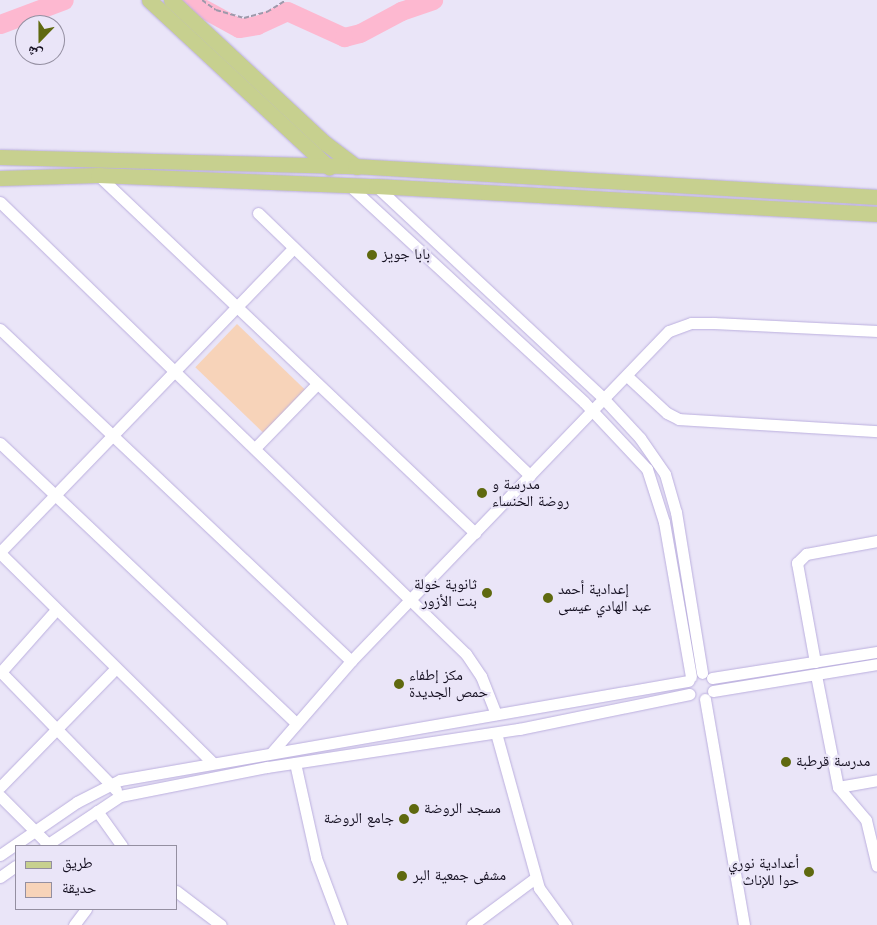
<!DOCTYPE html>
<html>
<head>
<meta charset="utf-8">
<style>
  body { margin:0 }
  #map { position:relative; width:877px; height:925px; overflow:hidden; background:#eae5f8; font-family:Jost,"Noto Naskh Arabic",sans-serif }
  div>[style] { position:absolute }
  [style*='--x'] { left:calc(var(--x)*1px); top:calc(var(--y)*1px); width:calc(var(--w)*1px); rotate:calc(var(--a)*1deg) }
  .green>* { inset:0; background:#f7d3b9; transform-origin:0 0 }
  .river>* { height:19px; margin:-9.5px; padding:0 9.5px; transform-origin:9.5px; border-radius:9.5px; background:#fdb8d0 }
  .path>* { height:2px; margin-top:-1px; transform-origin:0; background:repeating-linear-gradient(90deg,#9e99ab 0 5px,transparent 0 7.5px) }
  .roads { filter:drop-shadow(0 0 1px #bbafde) drop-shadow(0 0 1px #bbafde) }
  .minor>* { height:11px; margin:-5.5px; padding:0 5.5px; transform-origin:5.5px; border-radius:5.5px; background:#fff }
  .major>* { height:15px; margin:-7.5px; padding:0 7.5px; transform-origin:7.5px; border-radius:7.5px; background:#c7d08f }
  .dots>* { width:14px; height:14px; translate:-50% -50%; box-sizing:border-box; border:2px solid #eae5f8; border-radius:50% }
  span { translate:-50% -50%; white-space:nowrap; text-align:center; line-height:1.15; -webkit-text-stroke:4.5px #eae5f8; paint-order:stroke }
  .poi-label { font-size:15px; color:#130e1f }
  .left { translate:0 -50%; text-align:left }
  .right { translate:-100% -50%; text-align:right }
  .legend { position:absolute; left:15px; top:845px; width:162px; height:65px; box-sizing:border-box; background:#eae5f8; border:1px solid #948fa1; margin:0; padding:6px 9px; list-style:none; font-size:15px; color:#130e1f }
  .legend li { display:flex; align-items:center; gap:10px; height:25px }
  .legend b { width:25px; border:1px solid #948fa1 }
  .north { position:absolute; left:15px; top:15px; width:50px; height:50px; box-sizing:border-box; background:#eae5f8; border:1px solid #948fa1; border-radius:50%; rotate:202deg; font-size:14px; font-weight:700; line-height:20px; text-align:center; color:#130e1f }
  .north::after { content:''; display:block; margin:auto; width:18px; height:22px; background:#5f690f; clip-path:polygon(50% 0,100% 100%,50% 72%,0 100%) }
</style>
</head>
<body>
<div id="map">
  <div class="green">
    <div style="left:237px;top:324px;width:95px;height:60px;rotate:44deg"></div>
  </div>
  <div class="river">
    <div style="--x:181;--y:0;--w:12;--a:14"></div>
    <div style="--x:193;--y:3;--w:52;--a:28.5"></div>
    <div style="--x:239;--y:28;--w:18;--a:-9"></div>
    <div style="--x:257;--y:25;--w:33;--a:-25"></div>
    <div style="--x:287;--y:11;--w:63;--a:24.5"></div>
    <div style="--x:344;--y:37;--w:16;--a:-14"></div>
    <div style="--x:360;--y:33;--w:47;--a:-28.2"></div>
    <div style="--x:401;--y:11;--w:34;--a:-19"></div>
    <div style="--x:0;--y:24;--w:68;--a:-20.6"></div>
  </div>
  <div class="path">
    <div style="--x:202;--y:0;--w:17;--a:36"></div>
    <div style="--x:216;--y:10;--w:29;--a:16"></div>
    <div style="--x:244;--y:18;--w:24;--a:-15"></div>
    <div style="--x:267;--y:12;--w:22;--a:-32"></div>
  </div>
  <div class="roads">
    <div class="minor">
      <div style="--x:98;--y:175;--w:520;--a:43.52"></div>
      <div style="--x:350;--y:186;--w:318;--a:42.7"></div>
      <div style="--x:584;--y:402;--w:92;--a:46.8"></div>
      <div style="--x:647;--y:469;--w:56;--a:72.2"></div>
      <div style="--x:664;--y:522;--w:157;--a:80.1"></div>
      <div style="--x:376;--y:186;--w:309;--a:43"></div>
      <div style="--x:602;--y:397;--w:56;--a:47.2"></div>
      <div style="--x:640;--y:438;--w:44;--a:55.2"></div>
      <div style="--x:665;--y:474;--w:40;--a:74"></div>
      <div style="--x:676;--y:512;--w:163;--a:80.8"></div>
      <div style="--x:0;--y:202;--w:649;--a:44.13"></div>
      <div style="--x:466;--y:654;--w:27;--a:56"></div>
      <div style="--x:481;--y:676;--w:41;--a:68.5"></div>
      <div style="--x:258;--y:213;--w:378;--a:44"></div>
      <div style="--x:0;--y:329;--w:483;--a:43.4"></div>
      <div style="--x:627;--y:376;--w:54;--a:42.8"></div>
      <div style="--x:667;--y:413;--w:13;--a:27"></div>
      <div style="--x:679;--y:419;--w:198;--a:3.5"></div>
      <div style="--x:0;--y:443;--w:407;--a:43.4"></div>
      <div style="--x:255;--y:448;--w:88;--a:-45.9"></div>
      <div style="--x:0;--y:552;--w:421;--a:-46"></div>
      <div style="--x:0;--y:553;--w:298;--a:44.6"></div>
      <div style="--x:815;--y:662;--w:101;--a:-100.3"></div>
      <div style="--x:797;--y:563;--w:13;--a:-45"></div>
      <div style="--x:806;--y:554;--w:72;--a:-10.4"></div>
      <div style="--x:0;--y:671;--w:166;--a:45.7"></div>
      <div style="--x:0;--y:673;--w:84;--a:-48.4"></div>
      <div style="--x:816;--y:675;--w:114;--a:78.9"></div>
      <div style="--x:838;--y:787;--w:43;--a:49.7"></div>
      <div style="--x:866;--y:820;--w:47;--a:76.6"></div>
      <div style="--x:712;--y:678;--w:167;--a:-9"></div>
      <div style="--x:713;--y:691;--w:166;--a:-9.3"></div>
      <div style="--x:705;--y:699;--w:229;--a:80.2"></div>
      <div style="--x:496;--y:733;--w:161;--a:74.5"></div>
      <div style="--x:539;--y:888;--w:46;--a:53.9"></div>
      <div style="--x:272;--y:752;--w:121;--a:-49"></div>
      <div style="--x:351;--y:661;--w:458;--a:-46.1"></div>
      <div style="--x:669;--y:331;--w:23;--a:-20"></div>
      <div style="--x:691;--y:323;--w:23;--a:0"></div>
      <div style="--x:714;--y:323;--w:163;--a:2.8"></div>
      <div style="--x:295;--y:763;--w:97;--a:77.5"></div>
      <div style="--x:316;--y:858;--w:72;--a:69.5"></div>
      <div style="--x:0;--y:787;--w:166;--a:-45.7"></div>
      <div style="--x:838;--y:787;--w:40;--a:-10"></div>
      <div style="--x:0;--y:796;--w:68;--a:45"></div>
      <div style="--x:97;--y:811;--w:43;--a:54.5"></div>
      <div style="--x:45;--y:846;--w:90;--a:-33.7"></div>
      <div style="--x:120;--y:796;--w:150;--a:-11.2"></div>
      <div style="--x:267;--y:767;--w:255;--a:-8.6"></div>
      <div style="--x:519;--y:729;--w:174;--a:-11.6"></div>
      <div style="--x:0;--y:855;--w:93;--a:-34.5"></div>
      <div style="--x:77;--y:802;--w:48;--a:-27.1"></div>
      <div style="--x:120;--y:780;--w:577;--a:-9.89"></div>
      <div style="--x:0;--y:877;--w:19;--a:-35"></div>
      <div style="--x:176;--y:891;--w:56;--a:37.1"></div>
      <div style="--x:74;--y:925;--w:20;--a:-53"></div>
      <div style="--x:472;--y:925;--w:79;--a:-36.7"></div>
    </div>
    <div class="major">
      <div style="--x:149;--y:0;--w:246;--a:42.9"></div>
      <div style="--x:171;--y:0;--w:210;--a:42.9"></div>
      <div style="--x:325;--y:143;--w:40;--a:37"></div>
      <div style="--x:0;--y:157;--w:355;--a:1.5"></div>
      <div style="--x:355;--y:166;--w:523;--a:3.4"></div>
      <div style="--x:0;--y:178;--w:98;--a:-1.8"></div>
      <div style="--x:98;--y:175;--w:278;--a:2.3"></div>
      <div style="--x:376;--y:186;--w:502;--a:3.2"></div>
    </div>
  </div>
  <div class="dots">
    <div style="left:372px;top:255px;background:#5f690f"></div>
    <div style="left:482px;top:493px;background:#5f690f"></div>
    <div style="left:487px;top:593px;background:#5f690f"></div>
    <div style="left:548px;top:598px;background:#5f690f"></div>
    <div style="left:399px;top:684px;background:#5f690f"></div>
    <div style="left:786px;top:762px;background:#5f690f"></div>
    <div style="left:414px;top:809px;background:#5f690f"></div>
    <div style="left:404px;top:819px;background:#5f690f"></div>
    <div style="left:809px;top:872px;background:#5f690f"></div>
    <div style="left:402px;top:876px;background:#5f690f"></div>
  </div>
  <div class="poi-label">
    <span class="left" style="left:382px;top:255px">بابا جويز</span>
    <span class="left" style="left:492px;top:493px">مدرسة و<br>روضة الخنساء</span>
    <span class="right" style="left:477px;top:593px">ثانوية خولة<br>بنت الأزور</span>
    <span class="left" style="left:558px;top:598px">إعدادية أحمد<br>عبد الهادي عيسى</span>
    <span class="left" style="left:409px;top:684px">مكز إطفاء<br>حمص الجديدة</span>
    <span class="left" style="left:796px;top:762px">مدرسة قرطبة</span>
    <span class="left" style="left:424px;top:809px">مسجد الروضة</span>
    <span class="right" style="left:394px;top:819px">جامع الروضة</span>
    <span class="right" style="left:799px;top:872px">أعدادية نوري<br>حوا للإناث</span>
    <span class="left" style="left:413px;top:876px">مشفى جمعية البر</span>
  </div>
  <ul class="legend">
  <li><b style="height:6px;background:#c7d08f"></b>طريق</li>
  <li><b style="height:14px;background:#f7d3b9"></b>حديقة</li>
  </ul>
  <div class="north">ش</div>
</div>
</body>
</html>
